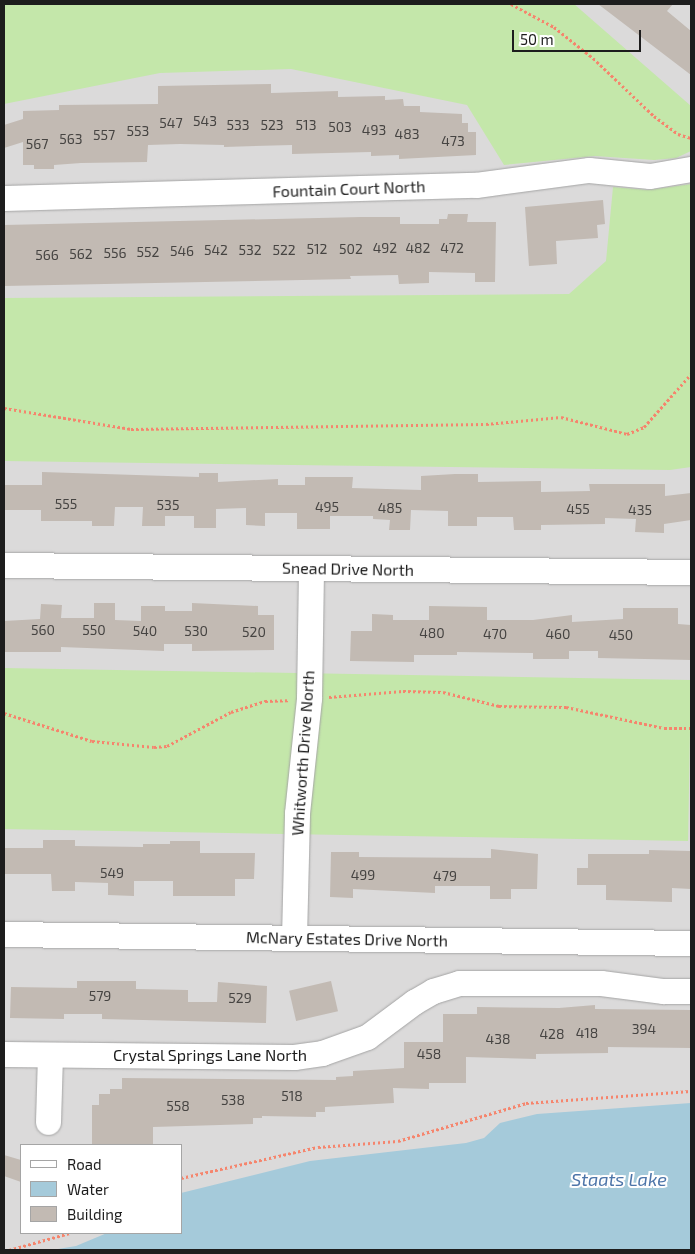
<!DOCTYPE html>
<html>
<head>
<meta charset="utf-8">
<style>
  body { margin:0 }
  #map { position:relative; width:695px; height:1254px; overflow:hidden; background:#eeebe3; font-family:"Exo 2",sans-serif }
  div>[style] { position:absolute }
  [style*='--x'] { left:calc(var(--x)*1px); top:calc(var(--y)*1px); width:calc(var(--w)*1px); rotate:calc(var(--a)*1deg) }
  .residential>* { inset:0; background:#dbdada }
  .grass>* { inset:0; background:#c4e7aa; transform-origin:0 0 }
  .water>* { inset:0; background:#a5cada }
  .building>* { inset:0; background:#c2bab3; transform-origin:0 0 }
  .path>* { height:3px; margin-top:-1.5px; transform-origin:0; background:repeating-linear-gradient(90deg,#f5856d 0 2.5px,transparent 0 5px) }
  .roads { filter:drop-shadow(0 0 1px #a4a4a4) drop-shadow(0 0 1px #a4a4a4) }
  .minor>* { height:25px; margin:-12.5px; padding:0 12.5px; transform-origin:12.5px; border-radius:12.5px; background:#fff }
  span { translate:-50% -50%; white-space:nowrap; text-align:center; line-height:1.15; -webkit-text-stroke:4px #fff; paint-order:stroke }
  .number-label { font-size:14px; color:#464442 }
  .number-label span { -webkit-text-stroke-width:0 }
  .street-label { font-size:16px; color:#1d1d1d }
  .water-label { font-size:18px; color:#4d75a9; font-style:italic }
  .frame { position:absolute; inset:0; border:5px solid #1d1d1d; pointer-events:none }
  .legend { position:absolute; left:20px; top:1144px; width:162px; height:90px; box-sizing:border-box; background:#fff; border:1px solid #a5a5a5; margin:0; padding:6px 9px; list-style:none; font-size:15px; color:#1d1d1d }
  .legend li { display:flex; align-items:center; gap:10px; height:25px }
  .legend b { width:25px; border:1px solid #a5a5a5 }
  .scale { position:absolute; left:512px; top:30px; width:129px; height:22px; box-sizing:border-box; border:2px solid #1d1d1d; border-top:0; padding-left:6px; font-size:15px; line-height:18px; white-space:nowrap; color:#1d1d1d; -webkit-text-stroke:4px #fff; paint-order:stroke }
</style>
</head>
<body>
<div id="map">
  <div class="residential">
    <div style="clip-path:polygon(evenodd,4px 4px,691px 4px,691px 1250px,4px 1250px,4px 4px,21px 1145px,181px 1145px,181px 1233px,21px 1233px,21px 1145px)"></div>
  </div>
  <div class="grass">
    <div style="clip-path:polygon(4px 4px,574px 4px,691px 106px,691px 151px,676px 158px,654px 160px,595px 156px,504px 165px,467px 105px,291px 69px,160px 73px,4px 104px)"></div>
    <div style="clip-path:polygon(691px 184px,691px 467px,670px 470px,4px 461px,4px 298px,569px 294px,606px 261px,613px 187px,648px 190px)"></div>
    <div style="left:4px;top:668px;width:687px;height:161px;rotate:1deg"></div>
  </div>
  <div class="water">
    <div style="clip-path:polygon(691px 1103px,691px 1250px,52px 1250px,76px 1246px,107px 1233px,181px 1233px,181px 1193px,310px 1161px,466px 1143px,484px 1138px,500px 1123px,537px 1114px)"></div>
  </div>
  <div class="building">
    <div style="clip-path:polygon(598px 4px,673px 4px,667px 11px,691px 31px,691px 75px)"></div>
    <div style="clip-path:polygon(271px 84px,271px 93px,338px 91px,338px 97px,385px 96px,385px 100px,403px 99px,404px 106px,420px 106px,420px 112px,462px 114px,462px 123px,468px 123px,468px 132px,476px 132px,476px 155px,399px 159px,399px 155px,371px 156px,371px 152px,292px 154px,292px 145px,224px 147px,224px 145px,180px 144px,148px 145px,147px 162px,81px 163px,54px 165px,54px 169px,34px 169px,34px 165px,23px 165px,23px 142px,4px 148px,4px 125px,23px 119px,23px 111px,59px 110px,59px 105px,158px 104px,158px 86px)"></div>
    <div style="clip-path:polygon(603px 200px,605px 224px,597px 225px,598px 238px,556px 241px,557px 264px,529px 266px,525px 207px)"></div>
    <div style="clip-path:polygon(448px 214px,468px 214px,467px 222px,496px 222px,495px 282px,475px 282px,475px 273px,429px 272px,429px 283px,399px 284px,398px 275px,350px 276px,351px 279px,4px 286px,4px 225px,361px 217px,400px 217px,400px 224px,439px 224px,439px 219px,447px 219px)"></div>
    <div style="clip-path:polygon(42px 472px,199px 477px,199px 473px,218px 473px,218px 482px,278px 479px,278px 485px,305px 485px,305px 477px,353px 477px,352px 488px,421px 490px,421px 476px,455px 474px,478px 474px,478px 482px,541px 481px,541px 492px,590px 491px,589px 484px,665px 484px,665px 496px,691px 493px,691px 520px,664px 524px,664px 533px,635px 532px,636px 519px,605px 518px,605px 524px,541px 525px,541px 530px,514px 530px,513px 517px,477px 517px,477px 526px,448px 526px,448px 511px,411px 510px,410px 530px,389px 530px,390px 520px,373px 519px,373px 516px,330px 516px,330px 529px,297px 529px,297px 513px,265px 513px,265px 526px,246px 525px,246px 508px,216px 509px,216px 528px,194px 528px,194px 516px,165px 516px,165px 526px,142px 526px,143px 507px,115px 507px,114px 526px,92px 526px,92px 521px,41px 521px,41px 510px,4px 510px,4px 485px,42px 485px)"></div>
    <div style="clip-path:polygon(94px 603px,115px 603px,115px 620px,141px 621px,141px 606px,165px 606px,165px 611px,192px 611px,192px 603px,258px 606px,258px 615px,274px 615px,274px 650px,192px 651px,192px 644px,164px 644px,164px 651px,61px 647px,61px 652px,4px 652px,4px 621px,40px 619px,41px 604px,62px 605px,61px 618px,94px 618px)"></div>
    <div style="clip-path:polygon(429px 606px,487px 607px,487px 620px,533px 620px,572px 615px,572px 622px,623px 619px,623px 608px,678px 608px,678px 624px,691px 625px,691px 660px,598px 658px,598px 651px,569px 651px,569px 659px,533px 659px,533px 653px,457px 652px,457px 655px,414px 655px,414px 662px,350px 661px,351px 631px,372px 631px,372px 614px,393px 615px,393px 620px,429px 620px)"></div>
    <div style="clip-path:polygon(43px 840px,75px 840px,75px 846px,143px 847px,143px 844px,170px 844px,170px 841px,200px 841px,200px 853px,255px 853px,254px 879px,235px 879px,235px 896px,173px 896px,173px 881px,134px 881px,134px 896px,108px 895px,108px 883px,75px 882px,75px 891px,52px 891px,51px 874px,4px 874px,4px 848px,43px 848px)"></div>
    <div style="clip-path:polygon(491px 849px,538px 854px,537px 889px,511px 889px,511px 899px,490px 899px,490px 886px,435px 886px,435px 893px,353px 889px,353px 898px,330px 897px,331px 852px,359px 852px,359px 857px,491px 858px)"></div>
    <div style="clip-path:polygon(649px 850px,691px 851px,691px 889px,672px 888px,672px 902px,606px 900px,606px 885px,577px 885px,577px 868px,588px 868px,588px 854px,649px 854px)"></div>
    <div style="clip-path:polygon(77px 981px,136px 981px,136px 989px,188px 990px,188px 1002px,217px 1002px,218px 982px,267px 986px,266px 1023px,102px 1019px,102px 1014px,64px 1014px,64px 1019px,10px 1018px,11px 987px,77px 988px)"></div>
    <div style="left:331px;top:981px;width:31px;height:43px;rotate:77deg"></div>
    <div style="clip-path:polygon(595px 1005px,595px 1009px,691px 1010px,691px 1048px,608px 1047px,608px 1053px,536px 1054px,536px 1059px,466px 1057px,466px 1083px,429px 1083px,429px 1089px,393px 1088px,394px 1103px,325px 1107px,325px 1112px,316px 1112px,316px 1117px,262px 1116px,262px 1118px,253px 1118px,253px 1124px,153px 1127px,153px 1145px,92px 1145px,92px 1105px,99px 1105px,99px 1094px,110px 1094px,110px 1089px,122px 1089px,122px 1078px,336px 1080px,336px 1077px,353px 1076px,353px 1071px,404px 1068px,404px 1042px,443px 1042px,443px 1014px,477px 1014px,477px 1007px,559px 1008px)"></div>
    <div style="clip-path:polygon(4px 1155px,21px 1160px,21px 1182px,4px 1176px)"></div>
  </div>
  <div class="path">
    <div style="--x:511;--y:4;--w:49;--a:28.1"></div>
    <div style="--x:554;--y:27;--w:50;--a:38.5"></div>
    <div style="--x:593;--y:58;--w:84;--a:43.6"></div>
    <div style="--x:654;--y:116;--w:30;--a:37"></div>
    <div style="--x:678;--y:134;--w:14;--a:17"></div>
    <div style="--x:4;--y:408;--w:129;--a:9.4"></div>
    <div style="--x:131;--y:429;--w:355;--a:-0.8"></div>
    <div style="--x:486;--y:424;--w:75;--a:-5.3"></div>
    <div style="--x:561;--y:417;--w:68;--a:14.4"></div>
    <div style="--x:627;--y:434;--w:18;--a:-22"></div>
    <div style="--x:644;--y:427;--w:71;--a:-48.4"></div>
    <div style="--x:329;--y:697;--w:74;--a:-4.6"></div>
    <div style="--x:403;--y:691;--w:40;--a:1.4"></div>
    <div style="--x:443;--y:692;--w:58;--a:14"></div>
    <div style="--x:499;--y:706;--w:67;--a:0.9"></div>
    <div style="--x:566;--y:707;--w:100;--a:12.1"></div>
    <div style="--x:664;--y:728;--w:27;--a:0"></div>
    <div style="--x:4;--y:713;--w:92;--a:17.7"></div>
    <div style="--x:92;--y:741;--w:62;--a:5.5"></div>
    <div style="--x:154;--y:747;--w:13;--a:-4"></div>
    <div style="--x:167;--y:746;--w:72;--a:-28"></div>
    <div style="--x:231;--y:712;--w:36;--a:-18"></div>
    <div style="--x:265;--y:701;--w:23;--a:-2"></div>
    <div style="--x:181;--y:1178;--w:140;--a:-12.8"></div>
    <div style="--x:318;--y:1147;--w:80;--a:-4.3"></div>
    <div style="--x:398;--y:1141;--w:134;--a:-16.5"></div>
    <div style="--x:526;--y:1103;--w:165;--a:-4.2"></div>
    <div style="--x:9;--y:1250;--w:63;--a:-15.6"></div>
  </div>
  <div class="roads">
    <div class="minor">
      <div style="--x:4;--y:198;--w:472;--a:-1.6"></div>
      <div style="--x:476;--y:185;--w:114;--a:-7.6"></div>
      <div style="--x:589;--y:170;--w:61;--a:5.6"></div>
      <div style="--x:650;--y:176;--w:42;--a:-9.7"></div>
      <div style="--x:4;--y:565;--w:687;--a:0.58"></div>
      <div style="--x:4;--y:934;--w:687;--a:0.75"></div>
      <div style="--x:294;--y:938;--w:125;--a:-88.6"></div>
      <div style="--x:297;--y:813;--w:116;--a:-84"></div>
      <div style="--x:309;--y:698;--w:129;--a:-89.1"></div>
      <div style="--x:4;--y:1054;--w:290;--a:0.6"></div>
      <div style="--x:294;--y:1057;--w:28;--a:-8"></div>
      <div style="--x:322;--y:1053;--w:48;--a:-19.6"></div>
      <div style="--x:367;--y:1037;--w:59;--a:-36.7"></div>
      <div style="--x:414;--y:1002;--w:22;--a:-30"></div>
      <div style="--x:433;--y:991;--w:27;--a:-17"></div>
      <div style="--x:459;--y:983;--w:142;--a:0"></div>
      <div style="--x:601;--y:983;--w:63;--a:7.4"></div>
      <div style="--x:663;--y:991;--w:28;--a:0"></div>
      <div style="--x:48;--y:1122;--w:67;--a:-88.3"></div>
    </div>
  </div>
  <div class="number-label">
    <span style="left:205px;top:121px">543</span>
    <span style="left:171px;top:123px">547</span>
    <span style="left:238px;top:125px">533</span>
    <span style="left:272px;top:125px">523</span>
    <span style="left:306px;top:125px">513</span>
    <span style="left:340px;top:127px">503</span>
    <span style="left:374px;top:130px">493</span>
    <span style="left:138px;top:131px">553</span>
    <span style="left:407px;top:134px">483</span>
    <span style="left:104px;top:135px">557</span>
    <span style="left:71px;top:139px">563</span>
    <span style="left:453px;top:141px">473</span>
    <span style="left:37px;top:144px">567</span>
    <span style="left:385px;top:248px">492</span>
    <span style="left:418px;top:248px">482</span>
    <span style="left:452px;top:248px">472</span>
    <span style="left:317px;top:249px">512</span>
    <span style="left:351px;top:249px">502</span>
    <span style="left:216px;top:250px">542</span>
    <span style="left:250px;top:250px">532</span>
    <span style="left:284px;top:250px">522</span>
    <span style="left:182px;top:251px">546</span>
    <span style="left:148px;top:252px">552</span>
    <span style="left:115px;top:253px">556</span>
    <span style="left:81px;top:254px">562</span>
    <span style="left:47px;top:255px">566</span>
    <span style="left:66px;top:504px">555</span>
    <span style="left:168px;top:505px">535</span>
    <span style="left:327px;top:507px">495</span>
    <span style="left:390px;top:508px">485</span>
    <span style="left:578px;top:509px">455</span>
    <span style="left:640px;top:510px">435</span>
    <span style="left:43px;top:630px">560</span>
    <span style="left:94px;top:630px">550</span>
    <span style="left:145px;top:631px">540</span>
    <span style="left:196px;top:631px">530</span>
    <span style="left:254px;top:632px">520</span>
    <span style="left:432px;top:633px">480</span>
    <span style="left:495px;top:634px">470</span>
    <span style="left:558px;top:634px">460</span>
    <span style="left:621px;top:635px">450</span>
    <span style="left:112px;top:873px">549</span>
    <span style="left:363px;top:875px">499</span>
    <span style="left:445px;top:876px">479</span>
    <span style="left:100px;top:996px">579</span>
    <span style="left:240px;top:998px">529</span>
    <span style="left:644px;top:1029px">394</span>
    <span style="left:587px;top:1033px">418</span>
    <span style="left:552px;top:1034px">428</span>
    <span style="left:498px;top:1039px">438</span>
    <span style="left:429px;top:1054px">458</span>
    <span style="left:292px;top:1096px">518</span>
    <span style="left:233px;top:1100px">538</span>
    <span style="left:178px;top:1106px">558</span>
  </div>
  <div class="street-label">
    <span style="left:349px;top:189px;rotate:-2deg">Fountain Court North</span>
    <span style="left:348px;top:569px;rotate:1deg">Snead Drive North</span>
    <span style="left:303px;top:753px;rotate:-86deg">Whitworth Drive North</span>
    <span style="left:347px;top:939px;rotate:1deg">McNary Estates Drive North</span>
    <span style="left:210px;top:1055px">Crystal Springs Lane North</span>
  </div>
  <div class="water-label">
    <span style="left:619px;top:1179px">Staats Lake</span>
  </div>
  <div class="frame"></div>
  <ul class="legend">
  <li><b style="height:6px;background:#fff"></b>Road</li>
  <li><b style="height:14px;background:#a5cada"></b>Water</li>
  <li><b style="height:14px;background:#c2bab3"></b>Building</li>
  </ul>
  <div class="scale">50 m</div>
</div>
</body>
</html>
